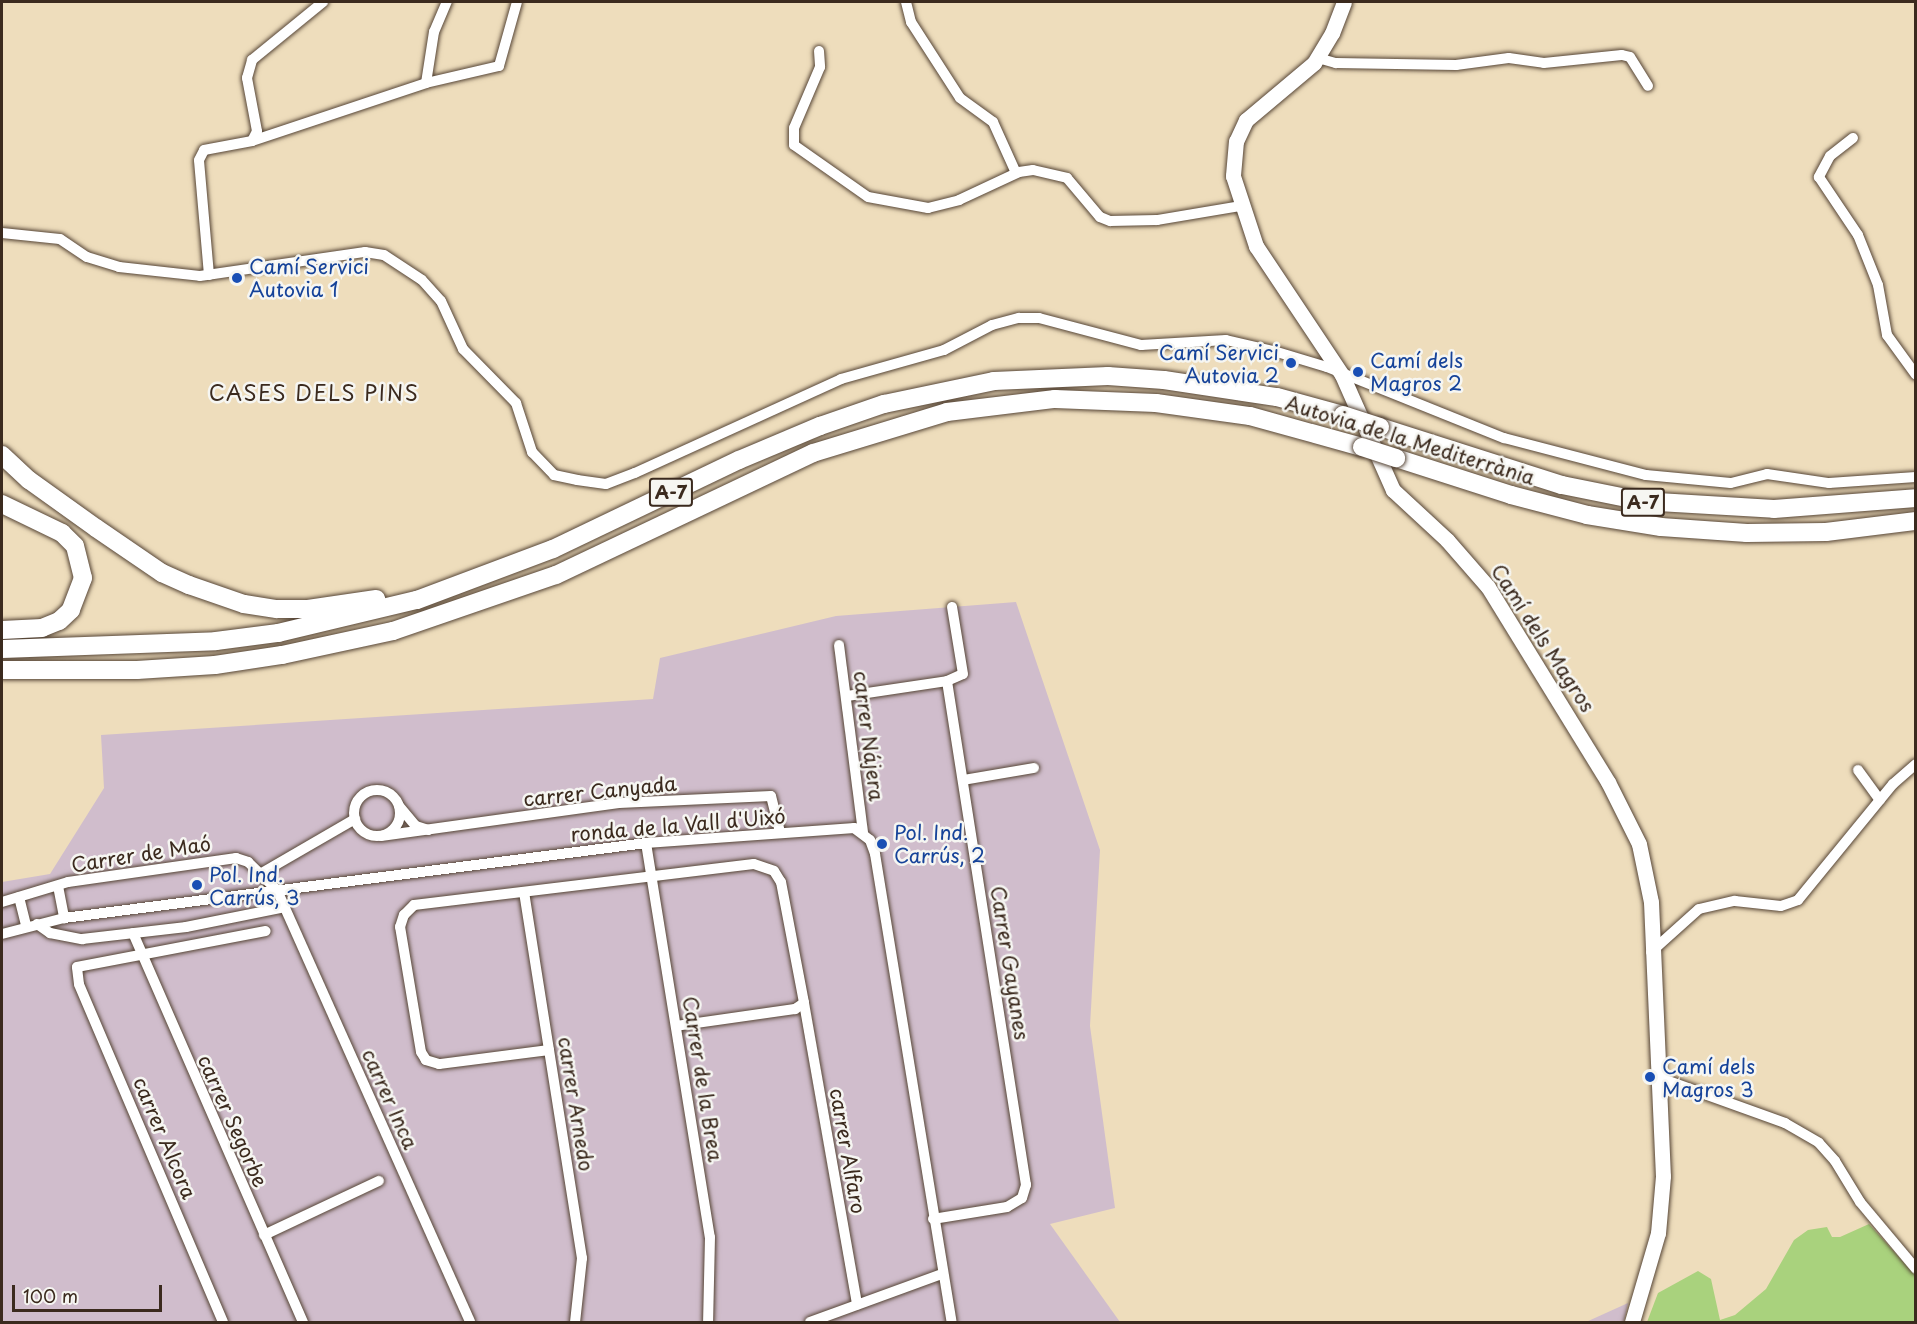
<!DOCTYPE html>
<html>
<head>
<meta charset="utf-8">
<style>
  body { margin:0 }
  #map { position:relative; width:1917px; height:1324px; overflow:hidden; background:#eeddbc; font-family:"Playpen Sans",sans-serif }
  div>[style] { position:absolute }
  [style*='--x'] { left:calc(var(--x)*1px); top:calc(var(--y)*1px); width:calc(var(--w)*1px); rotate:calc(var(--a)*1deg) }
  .industrial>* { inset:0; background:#d0bdcc }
  .green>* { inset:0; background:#a9d27d }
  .roads { filter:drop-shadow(0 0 2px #564536) drop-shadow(0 0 2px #564536) }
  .street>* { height:10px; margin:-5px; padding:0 5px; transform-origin:5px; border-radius:5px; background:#fff }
  .street>.ring { margin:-5px; padding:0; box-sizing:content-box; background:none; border:10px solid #fff; border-radius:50% }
  .secondary>* { height:15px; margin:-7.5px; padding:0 7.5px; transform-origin:7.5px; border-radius:7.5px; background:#fff }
  .highway>* { height:18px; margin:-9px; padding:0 9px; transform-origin:9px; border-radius:9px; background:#fff }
  .bridges { filter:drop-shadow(0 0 2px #564536) drop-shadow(0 0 2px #564536) }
  .highway-bridge>* { height:18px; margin:-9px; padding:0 9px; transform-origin:9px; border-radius:9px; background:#fff }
  .dots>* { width:16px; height:16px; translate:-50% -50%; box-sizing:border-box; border:3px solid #f6f6f2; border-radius:50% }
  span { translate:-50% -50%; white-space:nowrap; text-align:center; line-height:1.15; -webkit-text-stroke:5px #f6f6f2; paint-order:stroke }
  .shield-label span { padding:2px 4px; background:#f6f6f2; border:2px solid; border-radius:4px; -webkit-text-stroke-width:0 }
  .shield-label { font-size:18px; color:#3b2a1e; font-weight:700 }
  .transit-label { font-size:20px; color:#164399 }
  .left { translate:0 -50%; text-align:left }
  .right { translate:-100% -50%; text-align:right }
  .street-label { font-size:20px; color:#3b2a1e }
  .neighbourhood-label { font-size:21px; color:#3b2a1e; letter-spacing:1.5px }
  .frame { position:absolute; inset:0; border:3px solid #3b2a1e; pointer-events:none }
  .scale { position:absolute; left:12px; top:1285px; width:150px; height:27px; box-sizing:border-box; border:3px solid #3b2a1e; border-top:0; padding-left:8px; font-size:18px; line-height:21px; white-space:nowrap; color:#3b2a1e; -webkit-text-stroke:4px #f6f6f2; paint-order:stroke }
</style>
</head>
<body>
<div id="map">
  <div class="industrial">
    <div style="clip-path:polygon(1016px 602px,1100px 850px,1090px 1026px,1115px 1208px,1050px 1224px,1120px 1322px,2px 1322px,2px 882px,50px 874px,104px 788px,101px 735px,653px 699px,660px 658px,836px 616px)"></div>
    <div style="clip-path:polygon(1628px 1303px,1624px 1322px,1586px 1322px)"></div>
  </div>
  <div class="green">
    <div style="clip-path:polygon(1869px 1224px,1915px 1275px,1915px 1322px,1647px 1322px,1658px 1293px,1698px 1271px,1711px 1279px,1720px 1320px,1735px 1315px,1766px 1289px,1794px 1240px,1808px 1230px,1827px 1227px,1832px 1237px,1840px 1237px)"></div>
  </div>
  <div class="roads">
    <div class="street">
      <div style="--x:906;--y:2;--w:21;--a:76"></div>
      <div style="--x:911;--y:22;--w:90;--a:57.2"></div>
      <div style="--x:960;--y:98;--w:41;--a:36"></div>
      <div style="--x:993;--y:122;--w:56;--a:65.7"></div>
      <div style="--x:819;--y:51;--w:16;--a:86"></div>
      <div style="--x:820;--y:67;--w:66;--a:113.1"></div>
      <div style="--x:794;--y:128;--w:17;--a:90"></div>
      <div style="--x:794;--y:145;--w:90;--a:35.1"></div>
      <div style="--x:868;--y:197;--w:61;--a:10.4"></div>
      <div style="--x:928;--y:208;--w:32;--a:-14"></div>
      <div style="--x:959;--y:200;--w:66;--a:-25"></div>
      <div style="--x:1019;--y:172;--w:14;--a:-8"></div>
      <div style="--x:1033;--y:170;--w:35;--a:13"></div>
      <div style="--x:1067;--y:178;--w:51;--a:49.8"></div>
      <div style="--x:1100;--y:217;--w:11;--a:22"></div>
      <div style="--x:1110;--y:221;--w:47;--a:-1.2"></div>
      <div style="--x:1157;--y:220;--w:85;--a:-9.5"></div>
      <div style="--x:1318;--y:58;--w:19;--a:16"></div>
      <div style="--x:1336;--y:63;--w:120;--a:1"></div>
      <div style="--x:1456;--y:65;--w:53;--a:-7.5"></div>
      <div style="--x:1509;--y:58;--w:35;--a:8"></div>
      <div style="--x:1544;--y:63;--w:78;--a:-5.9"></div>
      <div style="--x:1622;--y:55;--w:8;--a:14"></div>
      <div style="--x:1630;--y:57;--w:34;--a:58"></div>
      <div style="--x:426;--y:83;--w:75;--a:-13.1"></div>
      <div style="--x:499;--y:66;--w:66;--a:-74.3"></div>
      <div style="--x:1853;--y:138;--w:29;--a:142"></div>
      <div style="--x:1830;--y:156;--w:24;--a:118"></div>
      <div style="--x:1819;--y:177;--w:70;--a:56.1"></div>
      <div style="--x:1858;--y:235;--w:54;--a:68.2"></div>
      <div style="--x:1878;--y:285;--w:51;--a:79.8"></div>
      <div style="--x:1887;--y:335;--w:49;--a:54.1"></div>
      <div style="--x:252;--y:141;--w:183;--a:-18.4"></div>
      <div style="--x:426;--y:83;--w:52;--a:-81.1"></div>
      <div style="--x:434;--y:32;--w:33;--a:-67"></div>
      <div style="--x:2;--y:233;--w:58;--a:5.9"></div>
      <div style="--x:60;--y:239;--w:32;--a:34"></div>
      <div style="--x:87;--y:257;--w:34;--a:17"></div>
      <div style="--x:119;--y:267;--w:81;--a:6.3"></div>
      <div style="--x:200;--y:276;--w:167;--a:-8.3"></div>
      <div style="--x:365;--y:252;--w:19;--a:9"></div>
      <div style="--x:384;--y:255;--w:45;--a:33.3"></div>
      <div style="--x:422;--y:280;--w:28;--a:48"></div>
      <div style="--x:441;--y:301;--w:53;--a:65.4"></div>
      <div style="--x:463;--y:349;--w:76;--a:45.5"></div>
      <div style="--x:516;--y:403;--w:52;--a:71.9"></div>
      <div style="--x:532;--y:452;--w:32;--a:46"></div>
      <div style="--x:554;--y:475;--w:24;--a:12"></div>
      <div style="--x:577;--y:480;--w:29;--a:8"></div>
      <div style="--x:606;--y:484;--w:31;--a:-21"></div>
      <div style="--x:635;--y:473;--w:226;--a:-24.5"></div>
      <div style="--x:841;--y:379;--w:107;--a:-15.7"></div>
      <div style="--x:944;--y:350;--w:54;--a:-27.5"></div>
      <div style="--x:992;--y:325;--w:28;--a:-15"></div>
      <div style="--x:1019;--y:318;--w:20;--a:0"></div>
      <div style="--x:1039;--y:318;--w:106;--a:14.8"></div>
      <div style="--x:1141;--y:345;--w:85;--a:-3.4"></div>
      <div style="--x:1226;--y:340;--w:52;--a:13.2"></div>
      <div style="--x:1277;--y:352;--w:52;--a:16.7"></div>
      <div style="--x:1327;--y:367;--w:191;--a:21.9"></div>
      <div style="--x:1504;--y:438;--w:147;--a:14.6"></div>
      <div style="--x:1646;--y:475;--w:85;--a:5.4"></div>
      <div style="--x:1731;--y:483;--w:37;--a:-14"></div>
      <div style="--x:1767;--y:474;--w:63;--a:8.3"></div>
      <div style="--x:1829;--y:483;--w:87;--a:-3.9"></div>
      <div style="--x:209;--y:275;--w:115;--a:-95"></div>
      <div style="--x:199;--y:160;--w:11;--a:-63"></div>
      <div style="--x:204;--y:150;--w:49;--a:-10.6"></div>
      <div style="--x:252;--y:141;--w:11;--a:-63"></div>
      <div style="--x:257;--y:131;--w:54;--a:-100.7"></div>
      <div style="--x:247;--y:78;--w:19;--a:-74"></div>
      <div style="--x:252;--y:60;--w:92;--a:-39.2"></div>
      <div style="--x:839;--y:645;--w:189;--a:82.7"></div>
      <div style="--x:847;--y:696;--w:101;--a:-8.5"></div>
      <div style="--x:1858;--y:770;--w:37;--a:54"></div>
      <div style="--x:963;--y:780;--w:72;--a:-9.6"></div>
      <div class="ring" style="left:354px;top:790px;width:36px;height:36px"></div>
      <div style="--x:399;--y:806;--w:26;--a:50"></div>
      <div style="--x:416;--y:826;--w:13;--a:18"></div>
      <div style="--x:381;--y:836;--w:240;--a:-7.9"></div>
      <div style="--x:619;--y:803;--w:152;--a:-2.6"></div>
      <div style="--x:771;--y:796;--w:38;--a:76"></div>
      <div style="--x:646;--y:843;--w:399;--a:80.8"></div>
      <div style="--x:710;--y:1237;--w:85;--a:91.3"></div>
      <div style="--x:260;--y:874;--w:110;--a:-30.1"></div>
      <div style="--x:58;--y:886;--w:33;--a:79"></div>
      <div style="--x:524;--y:892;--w:371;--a:81"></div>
      <div style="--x:582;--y:1258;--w:64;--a:96.2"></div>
      <div style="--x:19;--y:897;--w:30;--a:76"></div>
      <div style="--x:2;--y:902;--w:69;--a:-16.9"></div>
      <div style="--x:68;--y:882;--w:170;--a:-8.1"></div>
      <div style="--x:236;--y:858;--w:13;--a:18"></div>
      <div style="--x:248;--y:862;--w:40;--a:44"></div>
      <div style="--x:277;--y:890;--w:473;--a:65.9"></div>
      <div style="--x:37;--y:924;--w:16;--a:35"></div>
      <div style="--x:50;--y:933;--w:33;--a:11"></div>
      <div style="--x:82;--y:939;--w:105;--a:-6.6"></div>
      <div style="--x:186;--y:927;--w:101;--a:-11.4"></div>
      <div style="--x:133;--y:933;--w:425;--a:66.4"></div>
      <div style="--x:2;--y:934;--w:64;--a:-14.5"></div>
      <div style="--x:64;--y:918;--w:587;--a:-7.34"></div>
      <div style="--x:646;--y:843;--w:209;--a:-4.1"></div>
      <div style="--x:854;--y:828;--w:20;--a:37"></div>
      <div style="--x:870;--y:840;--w:15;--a:70"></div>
      <div style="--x:875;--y:854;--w:474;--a:80.7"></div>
      <div style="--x:1651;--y:952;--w:64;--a:-41.9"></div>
      <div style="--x:1699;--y:909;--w:37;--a:-13"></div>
      <div style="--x:1735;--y:901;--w:46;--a:6.2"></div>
      <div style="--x:1781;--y:906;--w:18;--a:-19"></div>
      <div style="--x:1798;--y:900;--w:150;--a:-50.7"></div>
      <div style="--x:1893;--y:784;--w:30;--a:-41"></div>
      <div style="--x:804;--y:1003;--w:306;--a:80"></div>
      <div style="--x:549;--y:1050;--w:111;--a:172.7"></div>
      <div style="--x:439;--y:1064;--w:14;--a:-163"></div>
      <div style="--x:426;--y:1060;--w:9;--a:-122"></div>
      <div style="--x:421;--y:1052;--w:127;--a:-99.5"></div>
      <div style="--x:400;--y:927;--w:13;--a:-72"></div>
      <div style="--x:404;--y:915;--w:14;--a:-45"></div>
      <div style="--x:414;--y:905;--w:342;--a:-6.9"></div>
      <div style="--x:754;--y:864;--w:21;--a:19"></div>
      <div style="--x:774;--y:871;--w:13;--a:58"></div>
      <div style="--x:781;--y:882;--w:123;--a:79.2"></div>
      <div style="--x:804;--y:1003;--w:11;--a:146"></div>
      <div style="--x:795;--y:1009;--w:120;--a:171.9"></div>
      <div style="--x:1660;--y:1078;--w:133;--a:19.8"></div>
      <div style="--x:1785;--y:1123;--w:39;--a:30"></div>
      <div style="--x:1819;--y:1143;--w:24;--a:48"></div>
      <div style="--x:1835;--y:1161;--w:48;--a:58.6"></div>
      <div style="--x:1860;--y:1202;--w:87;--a:50.1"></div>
      <div style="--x:933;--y:1219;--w:75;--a:-9.2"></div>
      <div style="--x:1007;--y:1207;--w:17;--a:-31"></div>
      <div style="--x:1022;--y:1198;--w:14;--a:-73"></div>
      <div style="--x:1026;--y:1185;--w:510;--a:-98.91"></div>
      <div style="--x:947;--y:681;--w:17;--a:-24"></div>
      <div style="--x:963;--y:674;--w:68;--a:-99.3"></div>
      <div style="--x:264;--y:1235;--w:127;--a:-25.2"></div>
      <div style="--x:223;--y:1322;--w:367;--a:-113.1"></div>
      <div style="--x:79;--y:984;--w:17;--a:-97"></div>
      <div style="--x:77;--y:967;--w:192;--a:-10.8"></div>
      <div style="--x:810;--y:1322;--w:140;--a:-20"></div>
    </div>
    <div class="secondary">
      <div style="--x:1344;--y:2;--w:33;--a:111"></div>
      <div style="--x:1332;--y:33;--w:35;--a:121"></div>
      <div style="--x:1314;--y:63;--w:89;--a:140"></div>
      <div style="--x:1246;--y:120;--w:23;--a:115"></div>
      <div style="--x:1236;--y:141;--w:35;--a:95"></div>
      <div style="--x:1233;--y:176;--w:74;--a:71.8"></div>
      <div style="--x:1256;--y:246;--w:155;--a:56.3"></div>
      <div style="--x:1342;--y:375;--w:126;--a:66.1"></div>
      <div style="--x:1393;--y:490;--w:74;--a:42.8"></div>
      <div style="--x:1447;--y:540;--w:62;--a:48.9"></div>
      <div style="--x:1488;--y:587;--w:229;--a:58.4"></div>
      <div style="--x:1608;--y:782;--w:69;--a:63.4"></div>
      <div style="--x:1639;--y:844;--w:59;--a:78.3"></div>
      <div style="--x:1651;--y:902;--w:274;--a:87.5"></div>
      <div style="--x:1663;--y:1176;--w:57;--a:95"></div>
      <div style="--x:1658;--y:1233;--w:93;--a:106.3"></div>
    </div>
    <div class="highway">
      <div style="--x:1380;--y:427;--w:191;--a:17.7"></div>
      <div style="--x:1562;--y:485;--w:81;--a:11.4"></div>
      <div style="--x:1641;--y:501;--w:133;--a:3.4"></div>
      <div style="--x:1774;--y:509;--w:142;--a:-4.4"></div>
      <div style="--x:2;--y:455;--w:37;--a:43"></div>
      <div style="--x:29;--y:480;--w:82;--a:35.6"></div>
      <div style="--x:96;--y:528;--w:80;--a:34.3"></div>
      <div style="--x:162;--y:573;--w:30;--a:24"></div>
      <div style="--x:189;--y:585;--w:58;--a:19.1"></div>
      <div style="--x:244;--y:604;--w:33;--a:9"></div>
      <div style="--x:277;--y:609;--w:31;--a:0"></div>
      <div style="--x:308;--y:609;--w:69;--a:-8.4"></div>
      <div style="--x:1396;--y:458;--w:121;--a:17.8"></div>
      <div style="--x:1511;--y:495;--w:79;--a:14.7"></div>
      <div style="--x:1587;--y:515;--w:75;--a:9.2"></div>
      <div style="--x:1661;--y:527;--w:86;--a:4"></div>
      <div style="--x:1747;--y:533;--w:79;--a:-0.7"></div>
      <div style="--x:1826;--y:532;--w:91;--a:-7"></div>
      <div style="--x:2;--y:504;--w:67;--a:25.8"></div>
      <div style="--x:62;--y:533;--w:18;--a:45"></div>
      <div style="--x:75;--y:546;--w:33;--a:76"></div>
      <div style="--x:83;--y:578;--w:34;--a:111"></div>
      <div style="--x:71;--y:610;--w:16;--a:137"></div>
      <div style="--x:59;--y:621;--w:18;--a:158"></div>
      <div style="--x:42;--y:628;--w:40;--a:177.1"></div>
      <div style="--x:2;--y:649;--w:214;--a:-2.1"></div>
      <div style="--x:216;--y:641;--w:63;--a:-7.4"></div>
      <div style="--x:278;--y:633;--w:143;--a:-13.4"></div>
      <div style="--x:417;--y:600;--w:145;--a:-20.6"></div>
      <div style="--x:553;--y:549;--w:206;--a:-25.6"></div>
      <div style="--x:739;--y:460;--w:88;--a:-22.8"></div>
      <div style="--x:820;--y:426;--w:68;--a:-19"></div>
      <div style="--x:884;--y:404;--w:112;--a:-11.8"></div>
      <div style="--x:994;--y:381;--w:114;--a:-2.5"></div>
      <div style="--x:1108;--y:376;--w:56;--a:4.1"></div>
      <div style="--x:1164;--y:380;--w:114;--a:8.6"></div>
      <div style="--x:1277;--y:397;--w:68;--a:15.3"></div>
      <div style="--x:2;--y:670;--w:135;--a:0"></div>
      <div style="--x:137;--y:670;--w:78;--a:-3.7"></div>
      <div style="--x:215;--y:665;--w:68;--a:-8.5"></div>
      <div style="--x:282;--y:655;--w:114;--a:-12.2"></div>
      <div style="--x:393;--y:631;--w:172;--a:-19"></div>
      <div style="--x:556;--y:575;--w:284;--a:-25.4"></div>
      <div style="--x:813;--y:453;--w:140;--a:-17"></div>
      <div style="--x:947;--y:412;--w:109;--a:-6.9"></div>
      <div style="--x:1055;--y:399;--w:101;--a:2.3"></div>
      <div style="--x:1156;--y:403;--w:95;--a:7.9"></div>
      <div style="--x:1250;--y:416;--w:116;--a:15.5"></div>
    </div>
  </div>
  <div class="bridges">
    <div class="highway-bridge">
      <div style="--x:1343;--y:415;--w:39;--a:18"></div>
      <div style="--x:1362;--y:447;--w:36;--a:18"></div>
    </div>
  </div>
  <div class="dots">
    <div style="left:237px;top:278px;background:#1a4fb4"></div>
    <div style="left:1291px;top:363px;background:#1a4fb4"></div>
    <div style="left:1358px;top:372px;background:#1a4fb4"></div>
    <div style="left:882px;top:844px;background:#1a4fb4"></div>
    <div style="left:197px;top:885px;background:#1a4fb4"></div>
    <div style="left:1650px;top:1077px;background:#1a4fb4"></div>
  </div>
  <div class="shield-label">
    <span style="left:671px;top:492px">A-7</span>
    <span style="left:1643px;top:502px">A-7</span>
  </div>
  <div class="transit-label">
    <span class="left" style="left:249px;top:278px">Camí Servici<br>Autovia 1</span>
    <span class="right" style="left:1279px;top:364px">Camí Servici<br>Autovia 2</span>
    <span class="left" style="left:1370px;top:372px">Camí dels<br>Magros 2</span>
    <span class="left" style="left:894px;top:844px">Pol. Ind.<br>Carrús, 2</span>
    <span class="left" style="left:209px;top:886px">Pol. Ind.<br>Carrús, 3</span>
    <span class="left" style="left:1662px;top:1078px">Camí dels<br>Magros 3</span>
  </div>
  <div class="street-label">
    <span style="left:1410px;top:440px;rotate:17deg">Autovia de la Mediterrània</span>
    <span style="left:1543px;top:638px;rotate:57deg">Camí dels Magros</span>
    <span style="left:869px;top:736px;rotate:83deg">carrer Nájera</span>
    <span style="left:600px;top:791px;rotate:-6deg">carrer Canyada</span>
    <span style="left:678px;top:825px;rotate:-5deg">ronda de la Vall d'Uixó</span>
    <span style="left:141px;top:854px;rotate:-9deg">Carrer de Maó</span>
    <span style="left:1010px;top:963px;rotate:81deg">Carrer Gayanes</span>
    <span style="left:703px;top:1079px;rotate:81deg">Carrer de la Brea</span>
    <span style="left:390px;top:1099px;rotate:66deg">carrer Inca</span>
    <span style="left:576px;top:1104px;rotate:81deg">carrer Arnedo</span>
    <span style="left:233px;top:1121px;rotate:66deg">carrer Segorbe</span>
    <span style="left:165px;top:1138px;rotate:67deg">carrer Alcora</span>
    <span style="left:848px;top:1151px;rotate:80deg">carrer Alfaro</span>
  </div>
  <div class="neighbourhood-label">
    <span style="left:314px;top:392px">CASES DELS PINS</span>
  </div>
  <div class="frame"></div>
  <div class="scale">100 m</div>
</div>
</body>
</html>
